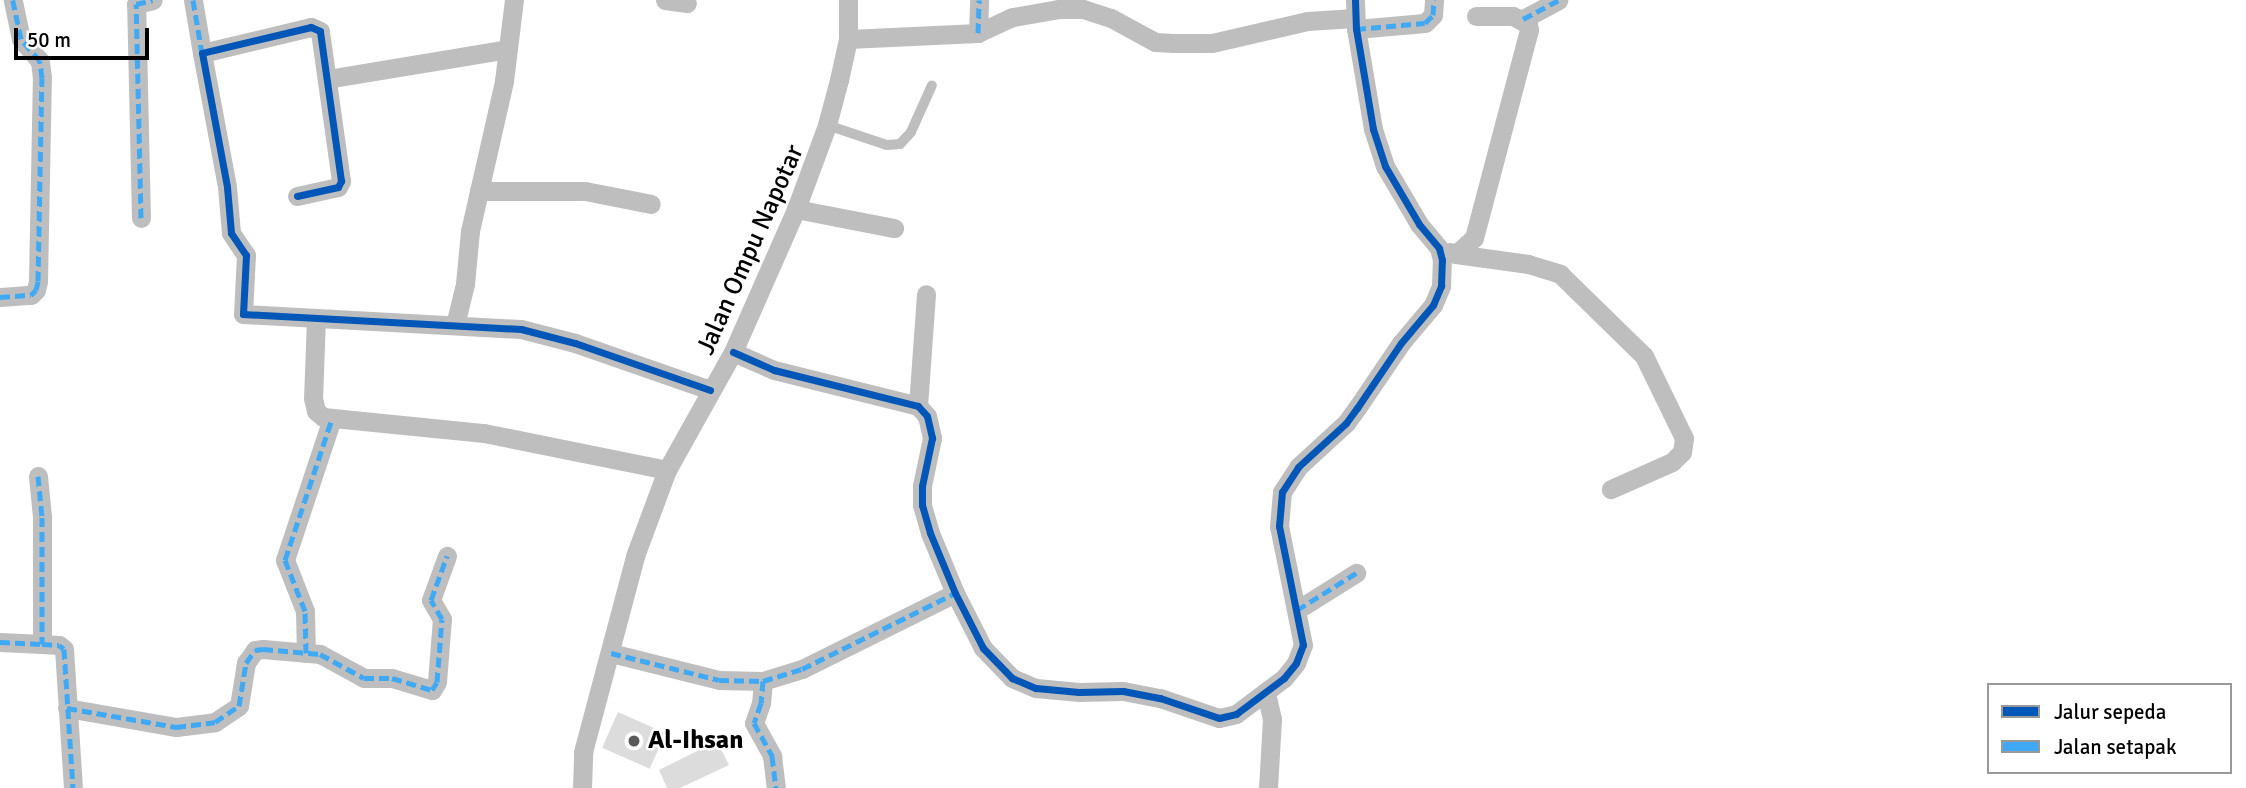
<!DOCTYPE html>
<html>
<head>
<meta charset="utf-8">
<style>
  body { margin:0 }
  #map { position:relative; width:2246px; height:788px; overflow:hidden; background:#fff; font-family:Signika,sans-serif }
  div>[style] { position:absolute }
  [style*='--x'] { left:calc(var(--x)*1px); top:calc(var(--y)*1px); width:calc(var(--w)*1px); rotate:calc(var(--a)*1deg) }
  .building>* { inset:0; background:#dcdcdc; transform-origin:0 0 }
  .lane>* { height:10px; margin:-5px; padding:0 5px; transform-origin:5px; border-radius:5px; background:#bebebe }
  .street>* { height:19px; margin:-9.5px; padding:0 9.5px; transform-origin:9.5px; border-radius:9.5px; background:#bebebe }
  .quiet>* { height:5px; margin-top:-2.5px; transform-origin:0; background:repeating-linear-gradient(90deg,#3fa9f5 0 10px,transparent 0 15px) }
  .cycleway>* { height:7px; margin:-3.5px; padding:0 3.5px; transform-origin:3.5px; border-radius:3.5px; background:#0057b8 }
  .dots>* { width:19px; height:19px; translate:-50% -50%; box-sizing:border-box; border:4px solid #fff; border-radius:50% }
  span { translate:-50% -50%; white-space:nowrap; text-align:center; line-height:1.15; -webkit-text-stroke:5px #fff; paint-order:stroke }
  .street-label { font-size:26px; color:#000 }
  .poi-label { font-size:26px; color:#000; font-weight:700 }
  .left { translate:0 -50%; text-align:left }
  .legend { position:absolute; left:1987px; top:683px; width:245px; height:91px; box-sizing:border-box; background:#fff; border:2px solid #999; margin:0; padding:9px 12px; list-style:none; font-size:21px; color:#000 }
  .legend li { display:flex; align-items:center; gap:14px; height:35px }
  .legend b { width:35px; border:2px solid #999 }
  .scale { position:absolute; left:14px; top:28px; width:135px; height:32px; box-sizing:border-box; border:4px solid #000; border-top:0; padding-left:9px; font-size:21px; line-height:24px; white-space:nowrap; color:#000; -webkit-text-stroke:5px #fff; paint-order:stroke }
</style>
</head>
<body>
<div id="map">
  <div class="building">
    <div style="left:618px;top:712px;width:52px;height:39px;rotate:24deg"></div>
    <div style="clip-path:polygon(717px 741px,729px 765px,680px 788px,667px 788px,659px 770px)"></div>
  </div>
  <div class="lane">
    <div style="--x:827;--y:125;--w:63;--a:18.4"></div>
    <div style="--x:887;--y:145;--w:13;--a:-4"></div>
    <div style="--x:900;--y:144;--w:16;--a:-47"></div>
    <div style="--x:911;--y:132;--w:51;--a:-65.9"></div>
  </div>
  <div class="street">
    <div style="--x:193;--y:0;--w:54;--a:80.4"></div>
    <div style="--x:665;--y:0;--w:22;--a:8"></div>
    <div style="--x:1523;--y:19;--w:40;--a:-28"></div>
    <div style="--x:1356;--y:29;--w:69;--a:-5"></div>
    <div style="--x:1425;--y:23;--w:11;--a:-45"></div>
    <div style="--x:1433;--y:15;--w:15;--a:-86"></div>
    <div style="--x:978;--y:33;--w:33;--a:-88"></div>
    <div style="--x:848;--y:39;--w:130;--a:-2.6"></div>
    <div style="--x:978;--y:33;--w:38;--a:-25"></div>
    <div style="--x:1013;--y:17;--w:47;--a:-9.9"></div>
    <div style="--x:1059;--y:9;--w:24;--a:0"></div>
    <div style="--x:1083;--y:9;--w:29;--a:18"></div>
    <div style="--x:1111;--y:18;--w:50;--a:28.6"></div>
    <div style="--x:1155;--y:42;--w:18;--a:3"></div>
    <div style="--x:1173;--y:43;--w:39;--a:0"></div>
    <div style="--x:1212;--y:43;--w:98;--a:-13"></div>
    <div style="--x:1307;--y:21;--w:48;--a:-3.6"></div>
    <div style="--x:327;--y:79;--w:183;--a:-9.4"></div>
    <div style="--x:479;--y:191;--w:106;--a:0"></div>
    <div style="--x:585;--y:191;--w:67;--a:11.1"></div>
    <div style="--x:297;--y:196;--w:42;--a:-12.4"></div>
    <div style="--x:338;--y:187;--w:7;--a:-63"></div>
    <div style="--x:341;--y:181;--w:151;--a:-98"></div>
    <div style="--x:320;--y:31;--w:10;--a:-156"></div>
    <div style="--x:311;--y:27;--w:112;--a:166.6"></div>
    <div style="--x:202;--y:53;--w:136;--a:79.4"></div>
    <div style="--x:227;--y:187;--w:46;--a:85"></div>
    <div style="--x:231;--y:233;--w:27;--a:56"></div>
    <div style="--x:246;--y:255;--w:59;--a:92.9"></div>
    <div style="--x:243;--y:314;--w:278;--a:3.1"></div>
    <div style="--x:521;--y:329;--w:56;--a:14.5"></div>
    <div style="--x:575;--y:343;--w:143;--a:19.2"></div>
    <div style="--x:796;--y:209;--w:100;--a:11"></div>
    <div style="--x:141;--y:218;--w:214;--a:-91.3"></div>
    <div style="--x:136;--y:4;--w:17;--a:-13"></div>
    <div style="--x:1450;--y:252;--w:6;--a:18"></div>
    <div style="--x:1456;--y:254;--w:24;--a:-42"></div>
    <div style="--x:1474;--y:238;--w:215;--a:-75.2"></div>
    <div style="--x:1529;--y:30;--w:6;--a:-99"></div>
    <div style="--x:1528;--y:24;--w:17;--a:-152"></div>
    <div style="--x:1513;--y:16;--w:37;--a:180"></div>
    <div style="--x:1456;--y:254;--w:73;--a:7.9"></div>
    <div style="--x:1528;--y:264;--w:34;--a:17"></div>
    <div style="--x:1560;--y:274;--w:117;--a:44.3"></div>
    <div style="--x:1644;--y:356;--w:91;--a:64"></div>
    <div style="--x:1684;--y:438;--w:14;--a:98"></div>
    <div style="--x:1682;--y:452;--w:14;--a:135"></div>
    <div style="--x:1672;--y:462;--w:67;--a:156.1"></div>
    <div style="--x:0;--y:297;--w:31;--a:-4"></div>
    <div style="--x:31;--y:295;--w:7;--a:-45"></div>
    <div style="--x:36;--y:290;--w:9;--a:-77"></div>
    <div style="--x:38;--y:281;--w:203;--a:-88.9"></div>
    <div style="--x:42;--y:78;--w:17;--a:-97"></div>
    <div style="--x:40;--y:61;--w:29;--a:-131"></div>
    <div style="--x:21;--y:39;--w:40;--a:-102"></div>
    <div style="--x:316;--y:318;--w:80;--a:92.1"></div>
    <div style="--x:313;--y:398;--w:13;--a:77"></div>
    <div style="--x:316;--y:411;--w:9;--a:41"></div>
    <div style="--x:323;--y:417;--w:162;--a:5.7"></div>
    <div style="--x:484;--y:433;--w:187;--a:11.4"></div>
    <div style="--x:455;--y:325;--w:42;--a:-76.3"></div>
    <div style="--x:465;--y:284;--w:53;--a:-84.6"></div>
    <div style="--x:470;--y:231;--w:154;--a:-77.2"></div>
    <div style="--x:504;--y:81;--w:82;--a:-83"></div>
    <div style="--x:733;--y:352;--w:45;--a:23.7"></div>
    <div style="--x:774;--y:370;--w:148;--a:14"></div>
    <div style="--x:918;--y:406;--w:13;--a:48"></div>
    <div style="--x:927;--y:416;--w:23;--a:77"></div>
    <div style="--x:932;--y:438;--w:49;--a:101.8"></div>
    <div style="--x:922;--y:486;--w:19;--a:90"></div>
    <div style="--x:922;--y:505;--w:29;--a:74"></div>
    <div style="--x:930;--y:533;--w:65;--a:67.4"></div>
    <div style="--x:955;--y:593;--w:62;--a:63"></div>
    <div style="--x:983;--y:648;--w:42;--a:46"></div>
    <div style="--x:1012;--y:678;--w:26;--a:23"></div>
    <div style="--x:1036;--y:688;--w:43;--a:5.3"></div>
    <div style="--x:1079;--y:692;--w:44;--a:-1.3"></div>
    <div style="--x:1123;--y:691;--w:38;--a:11"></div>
    <div style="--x:1160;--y:698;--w:62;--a:18.7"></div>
    <div style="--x:1219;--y:718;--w:17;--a:-13"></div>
    <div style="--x:1236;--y:714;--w:60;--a:-36.9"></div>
    <div style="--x:1284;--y:678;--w:19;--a:-51"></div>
    <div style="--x:1296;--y:663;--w:19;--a:-69"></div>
    <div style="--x:1303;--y:645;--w:121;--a:-101.4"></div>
    <div style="--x:1279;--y:526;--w:34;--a:-85"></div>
    <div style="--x:1282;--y:492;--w:30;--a:-57"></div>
    <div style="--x:1298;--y:467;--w:65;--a:-42.5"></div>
    <div style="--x:1346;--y:423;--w:19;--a:-54"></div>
    <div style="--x:1357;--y:408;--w:78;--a:-55.9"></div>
    <div style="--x:1401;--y:343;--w:50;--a:-49.9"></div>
    <div style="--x:1433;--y:305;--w:21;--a:-67"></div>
    <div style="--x:1441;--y:286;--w:26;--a:-88"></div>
    <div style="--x:1442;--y:260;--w:12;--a:-104"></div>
    <div style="--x:1439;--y:248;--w:31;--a:-130"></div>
    <div style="--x:1419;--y:224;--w:67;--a:-120.4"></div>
    <div style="--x:1385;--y:166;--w:39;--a:-108"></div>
    <div style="--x:1373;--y:129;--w:101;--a:-99.6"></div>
    <div style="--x:1356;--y:29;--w:29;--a:-92"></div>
    <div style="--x:918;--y:406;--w:112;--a:-85.9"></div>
    <div style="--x:38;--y:476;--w:41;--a:84.4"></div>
    <div style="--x:42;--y:517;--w:127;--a:90"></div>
    <div style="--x:42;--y:644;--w:17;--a:3"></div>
    <div style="--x:59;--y:645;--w:6;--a:39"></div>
    <div style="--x:64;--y:649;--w:139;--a:86.3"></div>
    <div style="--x:1297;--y:610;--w:70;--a:-32.1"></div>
    <div style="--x:0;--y:642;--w:42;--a:2.7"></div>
    <div style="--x:306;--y:653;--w:42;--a:-91.4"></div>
    <div style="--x:305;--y:611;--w:55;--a:-111.4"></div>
    <div style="--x:285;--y:560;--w:149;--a:-71.6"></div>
    <div style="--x:611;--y:653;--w:111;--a:14"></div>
    <div style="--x:719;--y:680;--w:44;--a:1.3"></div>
    <div style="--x:763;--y:681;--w:41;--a:-17.1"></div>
    <div style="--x:802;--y:669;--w:171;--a:-26.4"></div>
    <div style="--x:763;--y:681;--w:22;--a:95"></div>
    <div style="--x:761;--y:703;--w:21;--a:109"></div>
    <div style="--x:754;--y:723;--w:38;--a:61"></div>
    <div style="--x:772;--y:756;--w:32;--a:83"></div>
    <div style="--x:1266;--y:693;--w:27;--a:77"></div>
    <div style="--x:1272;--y:719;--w:69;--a:93.3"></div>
    <div style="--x:67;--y:708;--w:111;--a:9.9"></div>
    <div style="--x:176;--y:727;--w:39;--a:-7"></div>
    <div style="--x:215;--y:722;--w:29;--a:-34"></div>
    <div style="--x:239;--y:706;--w:44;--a:-80.8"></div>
    <div style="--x:246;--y:663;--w:16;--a:-55"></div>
    <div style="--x:255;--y:650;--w:8;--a:-7"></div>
    <div style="--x:263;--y:649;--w:57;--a:5"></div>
    <div style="--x:320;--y:654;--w:50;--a:28.6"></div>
    <div style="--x:364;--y:678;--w:28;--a:0"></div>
    <div style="--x:392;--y:678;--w:42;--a:16.7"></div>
    <div style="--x:432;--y:690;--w:9;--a:-58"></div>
    <div style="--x:437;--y:682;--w:63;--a:-85.5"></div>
    <div style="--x:442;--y:619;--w:22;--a:-120"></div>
    <div style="--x:431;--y:600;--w:47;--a:-70"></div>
    <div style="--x:582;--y:788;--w:36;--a:-88"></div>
    <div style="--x:583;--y:752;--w:203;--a:-75.1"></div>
    <div style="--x:635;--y:556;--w:92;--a:-69.6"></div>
    <div style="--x:667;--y:470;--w:135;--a:-60.8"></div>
    <div style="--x:733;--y:352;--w:156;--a:-66.2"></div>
    <div style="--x:796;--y:209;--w:90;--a:-69.7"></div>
    <div style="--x:827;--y:125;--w:47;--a:-75.1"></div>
    <div style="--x:839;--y:80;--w:42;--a:-77.6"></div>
    <div style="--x:848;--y:39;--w:39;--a:-90"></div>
  </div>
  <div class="quiet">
    <div style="--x:193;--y:0;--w:54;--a:80.4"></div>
    <div style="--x:1523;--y:19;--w:40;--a:-28"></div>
    <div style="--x:1356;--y:29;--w:69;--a:-5"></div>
    <div style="--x:1425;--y:23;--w:11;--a:-45"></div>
    <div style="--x:1433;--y:15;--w:15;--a:-86"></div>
    <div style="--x:978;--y:33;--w:33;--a:-88"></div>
    <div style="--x:141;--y:218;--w:214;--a:-91.3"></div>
    <div style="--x:136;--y:4;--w:17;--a:-13"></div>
    <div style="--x:0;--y:297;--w:31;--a:-4"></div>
    <div style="--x:31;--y:295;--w:7;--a:-45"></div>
    <div style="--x:36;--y:290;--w:9;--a:-77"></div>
    <div style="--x:38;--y:281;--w:203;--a:-88.9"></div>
    <div style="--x:42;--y:78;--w:17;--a:-97"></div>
    <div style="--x:40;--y:61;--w:29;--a:-131"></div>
    <div style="--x:21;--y:39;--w:40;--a:-102"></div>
    <div style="--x:38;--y:476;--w:41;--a:84.4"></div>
    <div style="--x:42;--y:517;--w:127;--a:90"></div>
    <div style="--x:42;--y:644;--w:17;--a:3"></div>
    <div style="--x:59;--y:645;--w:6;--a:39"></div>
    <div style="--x:64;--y:649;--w:139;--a:86.3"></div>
    <div style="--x:1297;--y:610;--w:70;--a:-32.1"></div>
    <div style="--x:0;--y:642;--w:42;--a:2.7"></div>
    <div style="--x:306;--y:653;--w:42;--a:-91.4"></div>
    <div style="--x:305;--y:611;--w:55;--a:-111.4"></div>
    <div style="--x:285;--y:560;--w:149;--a:-71.6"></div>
    <div style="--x:611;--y:653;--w:111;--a:14"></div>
    <div style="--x:719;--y:680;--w:44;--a:1.3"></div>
    <div style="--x:763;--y:681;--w:41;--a:-17.1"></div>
    <div style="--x:802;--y:669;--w:171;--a:-26.4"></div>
    <div style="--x:763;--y:681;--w:22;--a:95"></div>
    <div style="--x:761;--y:703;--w:21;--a:109"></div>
    <div style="--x:754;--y:723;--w:38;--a:61"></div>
    <div style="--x:772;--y:756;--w:32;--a:83"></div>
    <div style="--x:67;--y:708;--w:111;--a:9.9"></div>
    <div style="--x:176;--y:727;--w:39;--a:-7"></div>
    <div style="--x:215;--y:722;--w:29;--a:-34"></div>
    <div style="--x:239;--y:706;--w:44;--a:-80.8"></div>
    <div style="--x:246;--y:663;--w:16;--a:-55"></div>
    <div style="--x:255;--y:650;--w:8;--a:-7"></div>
    <div style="--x:263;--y:649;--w:57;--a:5"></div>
    <div style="--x:320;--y:654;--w:50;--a:28.6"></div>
    <div style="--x:364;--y:678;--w:28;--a:0"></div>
    <div style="--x:392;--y:678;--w:42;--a:16.7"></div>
    <div style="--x:432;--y:690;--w:9;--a:-58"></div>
    <div style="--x:437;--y:682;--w:63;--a:-85.5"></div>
    <div style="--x:442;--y:619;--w:22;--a:-120"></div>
    <div style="--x:431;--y:600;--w:47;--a:-70"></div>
  </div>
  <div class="cycleway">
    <div style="--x:297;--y:196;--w:42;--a:-12.4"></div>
    <div style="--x:338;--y:187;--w:7;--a:-63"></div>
    <div style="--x:341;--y:181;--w:151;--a:-98"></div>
    <div style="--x:320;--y:31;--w:10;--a:-156"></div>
    <div style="--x:311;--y:27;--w:112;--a:166.6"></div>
    <div style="--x:202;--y:53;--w:136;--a:79.4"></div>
    <div style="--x:227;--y:187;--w:46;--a:85"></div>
    <div style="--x:231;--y:233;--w:27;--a:56"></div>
    <div style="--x:246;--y:255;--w:59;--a:92.9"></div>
    <div style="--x:243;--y:314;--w:278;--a:3.1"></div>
    <div style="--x:521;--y:329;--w:56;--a:14.5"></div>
    <div style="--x:575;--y:343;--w:143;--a:19.2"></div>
    <div style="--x:733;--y:352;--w:45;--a:23.7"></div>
    <div style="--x:774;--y:370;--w:148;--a:14"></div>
    <div style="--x:918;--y:406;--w:13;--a:48"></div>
    <div style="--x:927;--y:416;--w:23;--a:77"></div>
    <div style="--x:932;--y:438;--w:49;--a:101.8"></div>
    <div style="--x:922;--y:486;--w:19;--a:90"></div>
    <div style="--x:922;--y:505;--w:29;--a:74"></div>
    <div style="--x:930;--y:533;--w:65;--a:67.4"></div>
    <div style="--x:955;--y:593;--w:62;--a:63"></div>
    <div style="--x:983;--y:648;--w:42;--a:46"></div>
    <div style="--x:1012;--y:678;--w:26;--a:23"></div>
    <div style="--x:1036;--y:688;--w:43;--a:5.3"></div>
    <div style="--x:1079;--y:692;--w:44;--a:-1.3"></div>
    <div style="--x:1123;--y:691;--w:38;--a:11"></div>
    <div style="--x:1160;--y:698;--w:62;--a:18.7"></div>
    <div style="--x:1219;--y:718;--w:17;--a:-13"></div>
    <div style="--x:1236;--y:714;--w:60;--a:-36.9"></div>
    <div style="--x:1284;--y:678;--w:19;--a:-51"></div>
    <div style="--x:1296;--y:663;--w:19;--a:-69"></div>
    <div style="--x:1303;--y:645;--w:121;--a:-101.4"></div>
    <div style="--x:1279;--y:526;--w:34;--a:-85"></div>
    <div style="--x:1282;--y:492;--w:30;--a:-57"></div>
    <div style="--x:1298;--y:467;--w:65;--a:-42.5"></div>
    <div style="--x:1346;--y:423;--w:19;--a:-54"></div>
    <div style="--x:1357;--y:408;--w:78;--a:-55.9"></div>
    <div style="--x:1401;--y:343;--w:50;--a:-49.9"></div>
    <div style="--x:1433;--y:305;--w:21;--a:-67"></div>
    <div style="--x:1441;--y:286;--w:26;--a:-88"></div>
    <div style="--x:1442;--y:260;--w:12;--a:-104"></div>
    <div style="--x:1439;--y:248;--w:31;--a:-130"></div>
    <div style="--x:1419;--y:224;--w:67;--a:-120.4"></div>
    <div style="--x:1385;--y:166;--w:39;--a:-108"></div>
    <div style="--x:1373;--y:129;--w:101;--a:-99.6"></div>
    <div style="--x:1356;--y:29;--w:29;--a:-92"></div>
  </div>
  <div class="dots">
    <div style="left:634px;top:741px;background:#595959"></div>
  </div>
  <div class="street-label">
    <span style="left:751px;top:250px;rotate:-66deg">Jalan Ompu Napotar</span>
  </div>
  <div class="poi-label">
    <span class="left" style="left:648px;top:741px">Al-Ihsan</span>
  </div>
  <ul class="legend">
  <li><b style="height:9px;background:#0057b8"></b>Jalur sepeda</li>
  <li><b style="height:9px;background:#3fa9f5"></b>Jalan setapak</li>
  </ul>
  <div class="scale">50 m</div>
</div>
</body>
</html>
